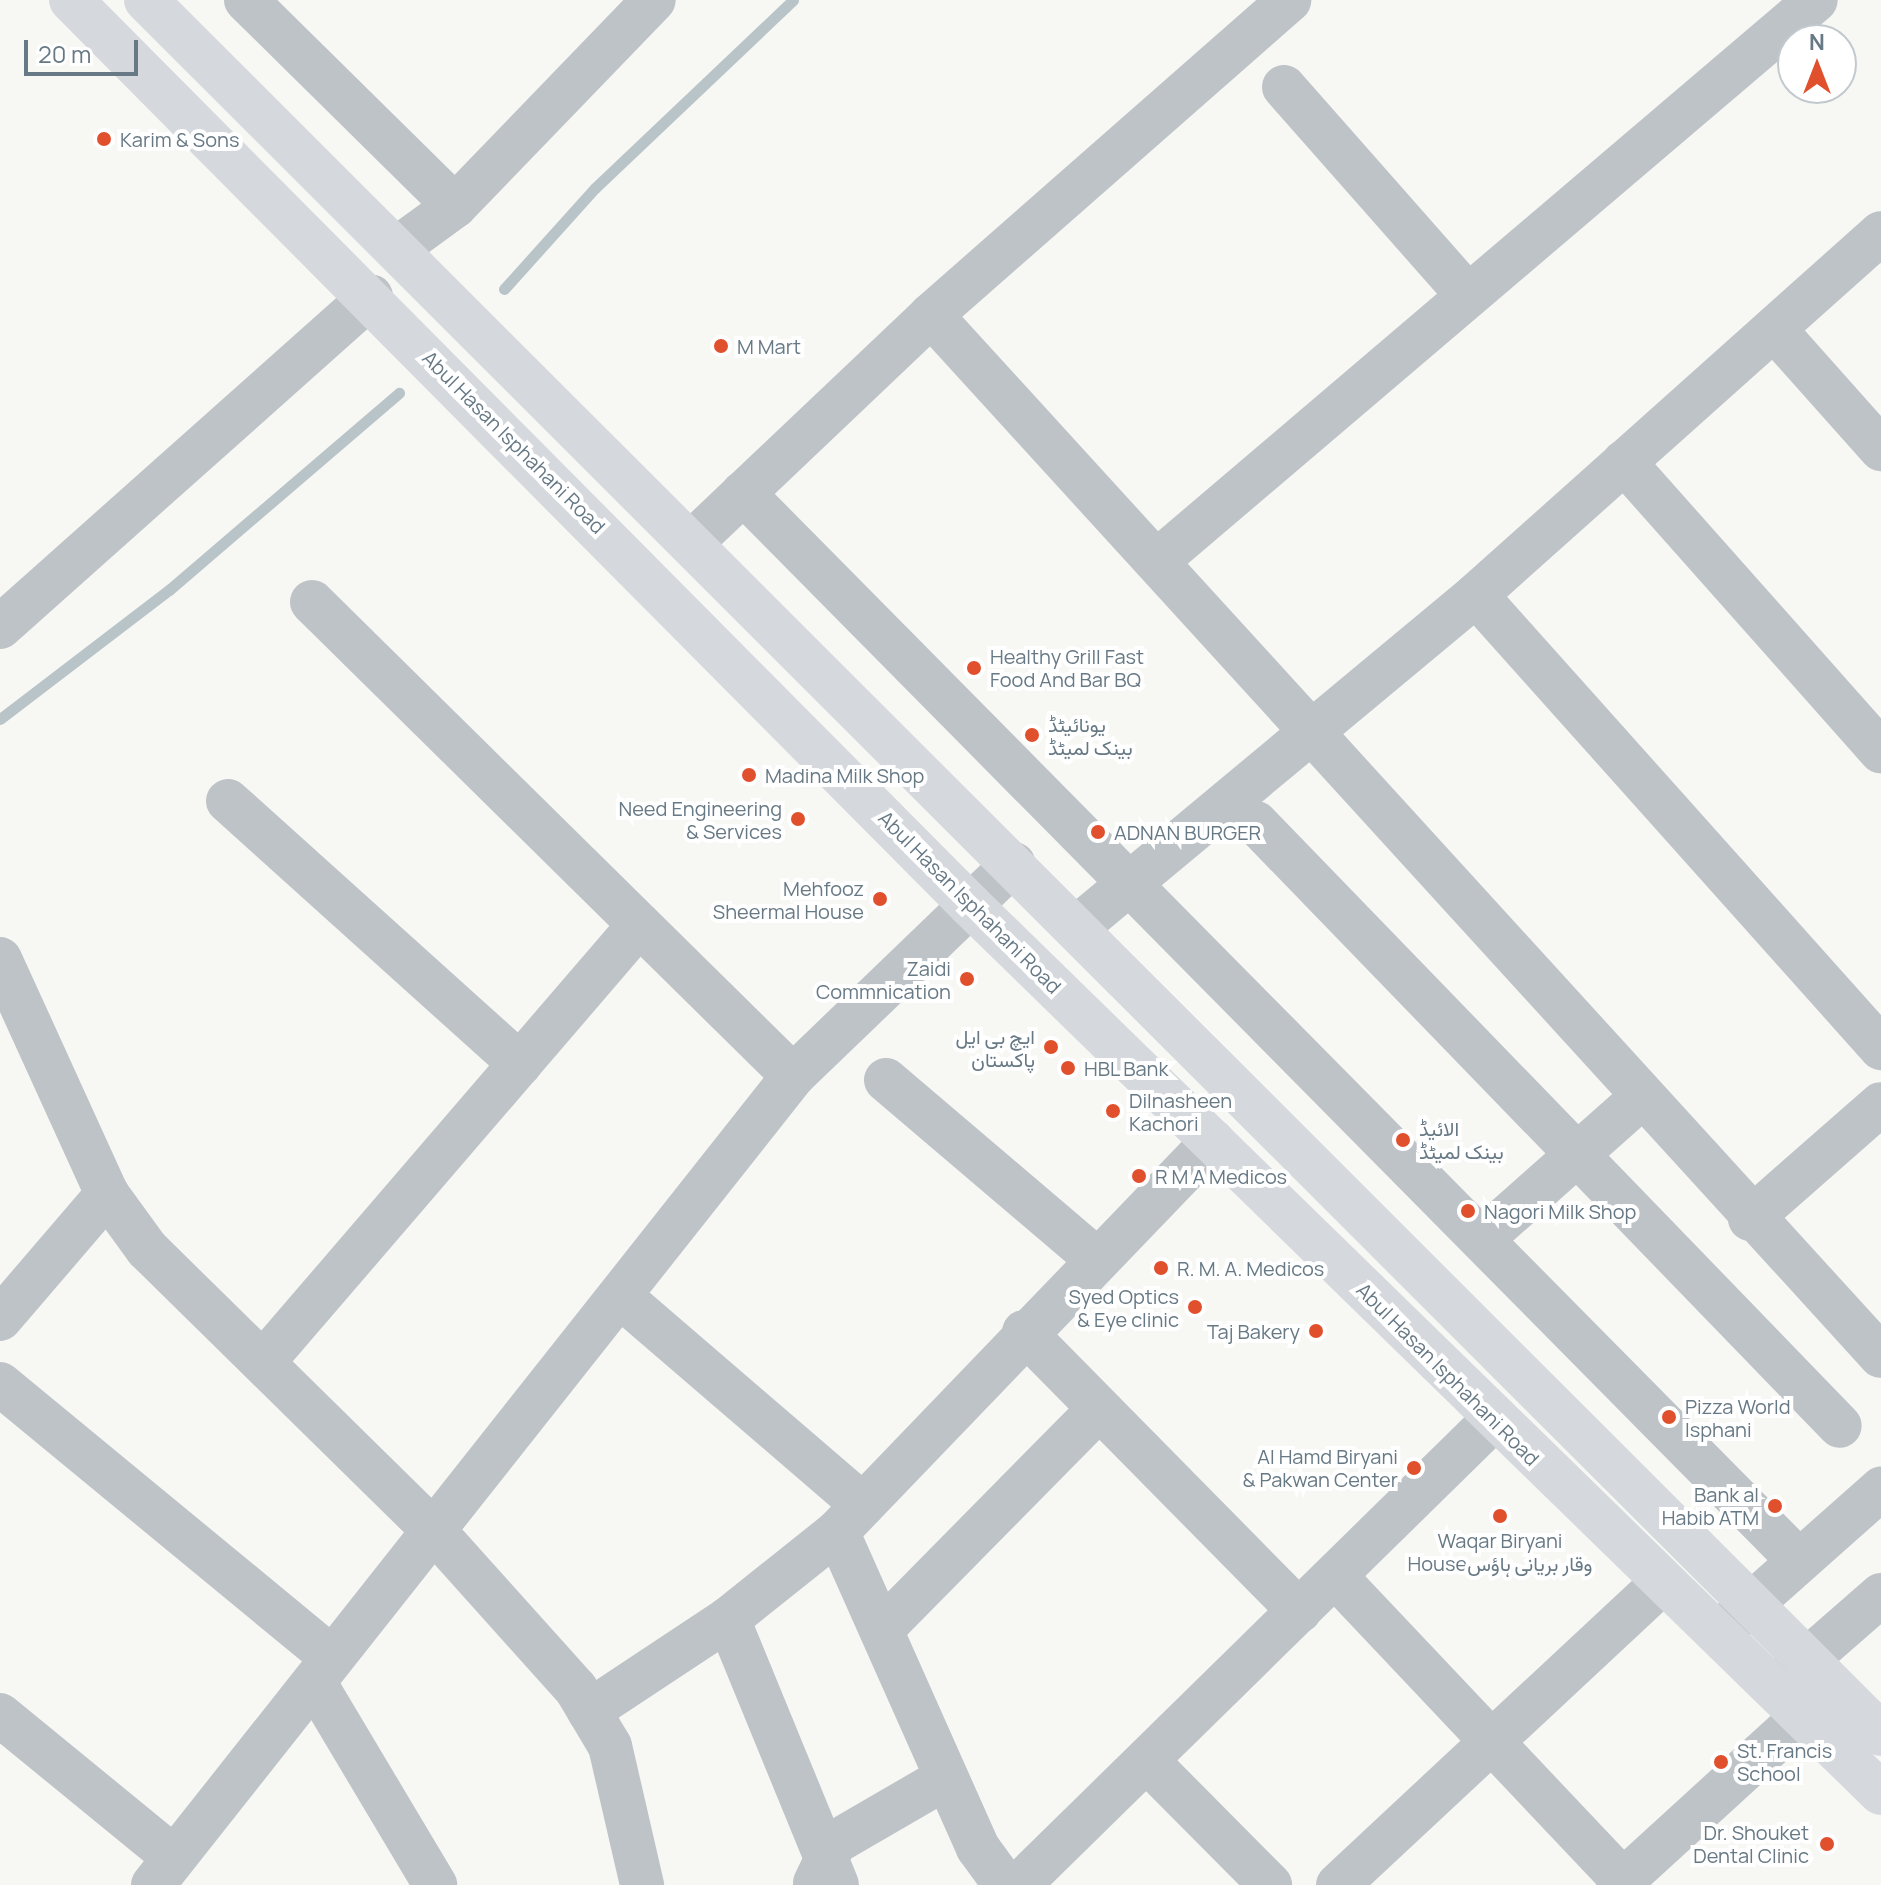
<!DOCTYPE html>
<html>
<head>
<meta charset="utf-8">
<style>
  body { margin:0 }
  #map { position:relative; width:1881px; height:1885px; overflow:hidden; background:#f7f7f4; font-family:Manrope,Vazirmatn,sans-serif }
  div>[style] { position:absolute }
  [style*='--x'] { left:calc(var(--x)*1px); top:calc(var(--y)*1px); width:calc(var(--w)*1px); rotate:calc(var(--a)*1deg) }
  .stream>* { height:11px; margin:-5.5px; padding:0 5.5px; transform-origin:5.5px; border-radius:5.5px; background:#b8c4c8 }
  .minor>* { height:44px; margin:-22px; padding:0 22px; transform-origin:22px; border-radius:22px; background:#bec3c7 }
  .major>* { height:44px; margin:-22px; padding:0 22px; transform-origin:22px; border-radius:22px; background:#d5d9dd }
  .dots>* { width:22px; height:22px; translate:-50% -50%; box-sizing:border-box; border:4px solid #fff; border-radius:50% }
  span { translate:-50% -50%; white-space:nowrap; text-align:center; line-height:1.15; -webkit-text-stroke:8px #fff; paint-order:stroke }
  .poi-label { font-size:20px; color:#677985 }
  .left { translate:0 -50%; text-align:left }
  .right { translate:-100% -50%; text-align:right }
  .street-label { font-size:20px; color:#677985 }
  .north { position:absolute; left:1777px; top:24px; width:80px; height:80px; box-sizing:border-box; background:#fff; border:2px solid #c2c9ce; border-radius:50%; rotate:0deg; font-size:22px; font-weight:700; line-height:32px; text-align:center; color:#677985 }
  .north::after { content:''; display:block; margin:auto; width:28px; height:36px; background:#e0502c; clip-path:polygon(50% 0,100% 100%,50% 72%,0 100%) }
  .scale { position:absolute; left:24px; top:40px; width:114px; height:36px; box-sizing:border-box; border:4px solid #677985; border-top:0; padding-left:10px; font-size:24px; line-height:28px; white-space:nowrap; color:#677985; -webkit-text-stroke:6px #fff; paint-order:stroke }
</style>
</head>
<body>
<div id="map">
  <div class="stream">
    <div style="--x:504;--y:289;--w:136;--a:-48"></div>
    <div style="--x:595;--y:188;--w:273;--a:-43.5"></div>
    <div style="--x:0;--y:719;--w:213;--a:-37.4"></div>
    <div style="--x:169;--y:590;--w:303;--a:-40.6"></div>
  </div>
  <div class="minor">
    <div style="--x:246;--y:0;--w:293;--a:44.6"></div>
    <div style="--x:1284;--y:87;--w:278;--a:48.6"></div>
    <div style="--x:396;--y:249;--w:73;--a:-36.1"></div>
    <div style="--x:455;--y:206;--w:286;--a:-46"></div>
    <div style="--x:931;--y:315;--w:1409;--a:47.62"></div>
    <div style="--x:1774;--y:329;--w:161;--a:48.3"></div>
    <div style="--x:1624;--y:462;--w:387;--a:48.4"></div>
    <div style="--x:743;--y:493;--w:1502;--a:45.32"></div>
    <div style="--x:692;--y:542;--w:330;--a:-43.5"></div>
    <div style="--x:931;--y:315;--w:477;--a:-41.3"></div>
    <div style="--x:1157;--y:561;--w:865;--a:-40.41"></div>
    <div style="--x:1476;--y:595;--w:608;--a:48.2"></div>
    <div style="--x:312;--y:602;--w:675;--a:44.58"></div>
    <div style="--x:0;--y:627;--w:497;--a:-41.7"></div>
    <div style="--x:228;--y:801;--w:393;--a:42"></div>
    <div style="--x:1256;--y:823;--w:839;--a:45.92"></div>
    <div style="--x:1076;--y:928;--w:520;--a:-39.78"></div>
    <div style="--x:1476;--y:595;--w:543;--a:-41.79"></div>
    <div style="--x:0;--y:959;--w:258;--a:65.5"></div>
    <div style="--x:107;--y:1194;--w:68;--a:54"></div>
    <div style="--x:147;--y:1249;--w:405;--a:44.5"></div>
    <div style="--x:436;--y:1533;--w:210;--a:48.1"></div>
    <div style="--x:576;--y:1689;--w:66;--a:59.2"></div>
    <div style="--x:610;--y:1746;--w:143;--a:77"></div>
    <div style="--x:886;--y:1080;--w:276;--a:40.4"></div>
    <div style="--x:1750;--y:1219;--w:174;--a:-41.3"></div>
    <div style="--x:1482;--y:1239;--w:213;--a:-41.6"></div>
    <div style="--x:621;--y:1297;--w:319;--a:40.7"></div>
    <div style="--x:0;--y:1319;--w:165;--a:-49.4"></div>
    <div style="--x:1024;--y:1332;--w:392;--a:45.4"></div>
    <div style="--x:265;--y:1360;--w:574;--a:-49.31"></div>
    <div style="--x:0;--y:1384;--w:429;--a:39.5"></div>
    <div style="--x:837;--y:1532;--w:139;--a:141.4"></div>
    <div style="--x:728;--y:1619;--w:287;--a:67.7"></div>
    <div style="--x:1335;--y:1576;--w:418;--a:46.6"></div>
    <div style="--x:883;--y:1628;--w:305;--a:-45.4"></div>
    <div style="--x:1722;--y:1630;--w:213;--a:-41.6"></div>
    <div style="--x:316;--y:1685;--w:233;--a:59.2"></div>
    <div style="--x:1778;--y:1685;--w:137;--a:-41.1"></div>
    <div style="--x:589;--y:1711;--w:167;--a:-33.5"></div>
    <div style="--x:0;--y:1715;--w:221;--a:39.3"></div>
    <div style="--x:1149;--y:1763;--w:172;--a:45.2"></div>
    <div style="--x:815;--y:1883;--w:44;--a:-64.6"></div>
    <div style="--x:834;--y:1843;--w:129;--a:-30.1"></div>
    <div style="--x:153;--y:1885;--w:1032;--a:-51.65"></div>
    <div style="--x:793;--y:1076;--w:306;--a:-43.9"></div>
    <div style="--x:1005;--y:1885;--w:46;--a:-126.1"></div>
    <div style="--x:978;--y:1848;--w:346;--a:-114"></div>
    <div style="--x:837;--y:1532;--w:542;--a:-46.12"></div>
    <div style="--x:1019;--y:1885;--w:665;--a:-44.45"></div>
    <div style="--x:1338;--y:1885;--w:443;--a:-43"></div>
    <div style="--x:1618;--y:1885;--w:249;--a:-42.4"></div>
  </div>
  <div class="major">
    <div style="--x:71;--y:0;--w:1276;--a:45.19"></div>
    <div style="--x:970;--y:905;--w:1272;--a:44.27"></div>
    <div style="--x:146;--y:0;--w:2453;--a:44.98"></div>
  </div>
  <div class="dots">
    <div style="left:104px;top:139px;background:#e0502c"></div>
    <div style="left:721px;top:346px;background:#e0502c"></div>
    <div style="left:974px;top:668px;background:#e0502c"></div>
    <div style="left:1032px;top:735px;background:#e0502c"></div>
    <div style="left:749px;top:775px;background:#e0502c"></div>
    <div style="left:798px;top:819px;background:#e0502c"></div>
    <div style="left:1098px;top:832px;background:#e0502c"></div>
    <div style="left:880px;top:899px;background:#e0502c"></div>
    <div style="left:967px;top:979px;background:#e0502c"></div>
    <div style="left:1051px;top:1047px;background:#e0502c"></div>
    <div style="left:1068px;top:1068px;background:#e0502c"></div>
    <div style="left:1113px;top:1111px;background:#e0502c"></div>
    <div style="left:1403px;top:1140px;background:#e0502c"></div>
    <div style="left:1139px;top:1176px;background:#e0502c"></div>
    <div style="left:1468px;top:1211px;background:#e0502c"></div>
    <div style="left:1161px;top:1268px;background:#e0502c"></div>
    <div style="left:1195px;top:1307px;background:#e0502c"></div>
    <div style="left:1316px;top:1331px;background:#e0502c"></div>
    <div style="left:1669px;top:1417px;background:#e0502c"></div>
    <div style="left:1414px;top:1468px;background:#e0502c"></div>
    <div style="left:1775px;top:1506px;background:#e0502c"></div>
    <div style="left:1500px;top:1516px;background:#e0502c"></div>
    <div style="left:1721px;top:1762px;background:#e0502c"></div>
    <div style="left:1827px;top:1844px;background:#e0502c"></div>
  </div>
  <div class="poi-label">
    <span class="left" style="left:120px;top:139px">Karim &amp; Sons</span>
    <span class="left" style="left:737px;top:346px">M Mart</span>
    <span class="left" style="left:990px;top:668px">Healthy Grill Fast<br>Food And Bar BQ</span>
    <span class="left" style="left:1048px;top:736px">یونائیٹڈ<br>بینک لمیٹڈ</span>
    <span class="left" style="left:765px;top:775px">Madina Milk Shop</span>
    <span class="right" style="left:782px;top:820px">Need Engineering<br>&amp; Services</span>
    <span class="left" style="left:1114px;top:832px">ADNAN BURGER</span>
    <span class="right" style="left:864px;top:900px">Mehfooz<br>Sheermal House</span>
    <span class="right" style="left:951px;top:980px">Zaidi<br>Commnication</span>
    <span class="right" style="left:1035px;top:1048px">ایچ بی ایل<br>پاکستان</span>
    <span class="left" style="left:1084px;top:1068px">HBL Bank</span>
    <span class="left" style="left:1129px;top:1112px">Dilnasheen<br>Kachori</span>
    <span class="left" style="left:1419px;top:1140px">الائیڈ<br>بینک لمیٹڈ</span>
    <span class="left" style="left:1155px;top:1176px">R M A Medicos</span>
    <span class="left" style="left:1484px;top:1211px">Nagori Milk Shop</span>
    <span class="left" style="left:1177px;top:1268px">R. M. A. Medicos</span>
    <span class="right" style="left:1179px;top:1308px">Syed Optics<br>&amp; Eye clinic</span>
    <span class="right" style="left:1300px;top:1331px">Taj Bakery</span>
    <span class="left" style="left:1685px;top:1418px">Pizza World<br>Isphani</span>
    <span class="right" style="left:1398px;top:1468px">Al Hamd Biryani<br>&amp; Pakwan Center</span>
    <span class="right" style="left:1759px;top:1506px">Bank al<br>Habib ATM</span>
    <span style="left:1500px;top:1552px">Waqar Biryani<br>Houseوقار بریانی ہاؤس</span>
    <span class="left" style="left:1737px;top:1762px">St. Francis<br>School</span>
    <span class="right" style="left:1809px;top:1844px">Dr. Shouket<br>Dental Clinic</span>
  </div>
  <div class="street-label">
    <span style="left:514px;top:442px;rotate:45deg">Abul Hasan Isphahani Road</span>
    <span style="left:970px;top:902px;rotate:45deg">Abul Hasan Isphahani Road</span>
    <span style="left:1448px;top:1374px;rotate:45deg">Abul Hasan Isphahani Road</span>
  </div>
  <div class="north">N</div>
  <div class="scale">20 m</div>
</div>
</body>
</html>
